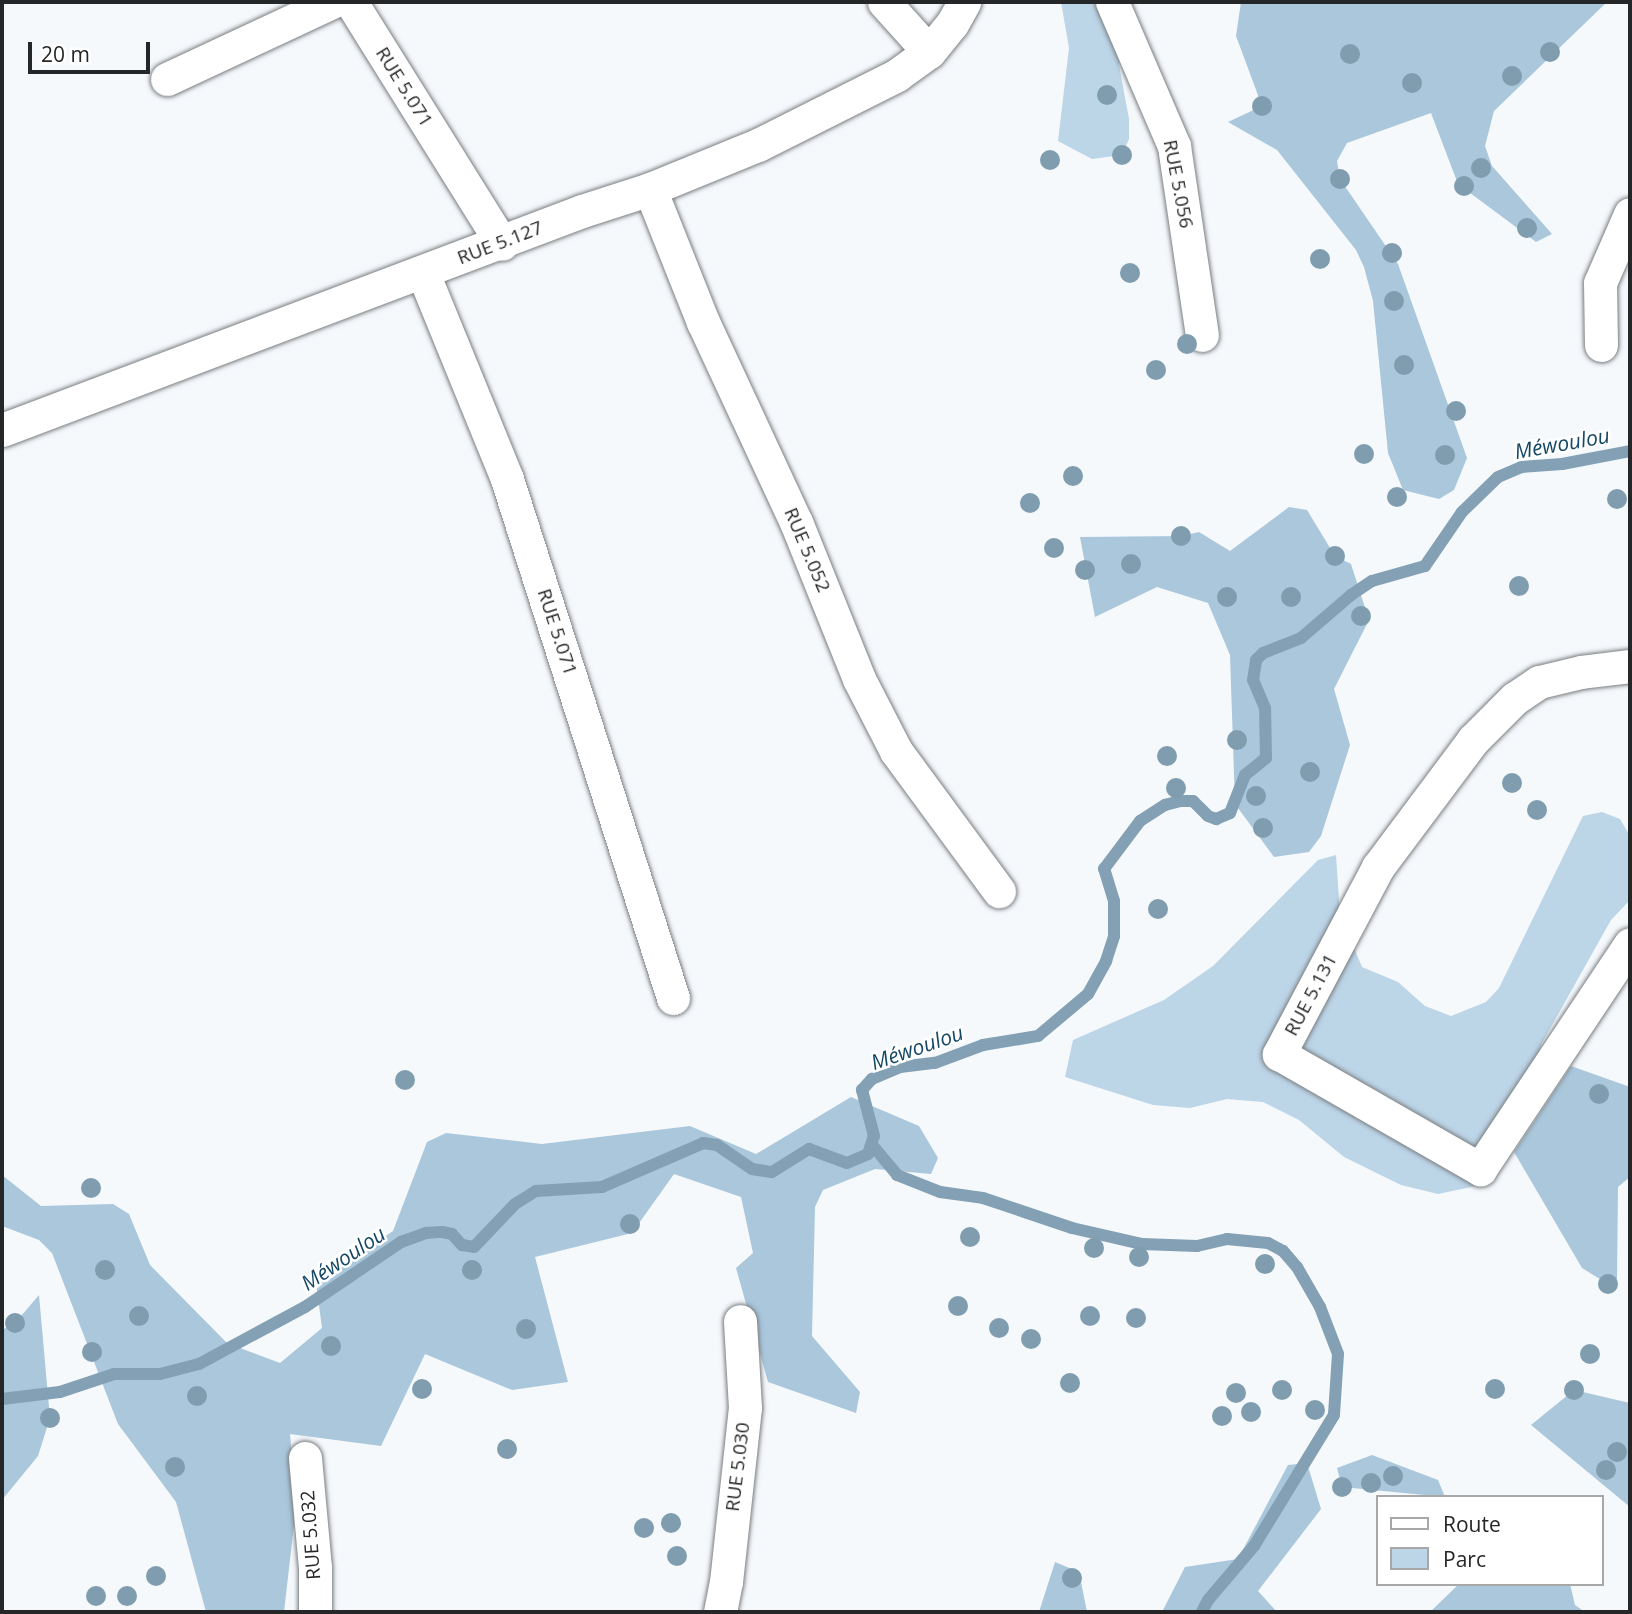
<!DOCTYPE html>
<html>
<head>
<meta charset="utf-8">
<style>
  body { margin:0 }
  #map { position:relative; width:1632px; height:1614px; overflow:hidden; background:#f5f9fc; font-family:"Open Sans",sans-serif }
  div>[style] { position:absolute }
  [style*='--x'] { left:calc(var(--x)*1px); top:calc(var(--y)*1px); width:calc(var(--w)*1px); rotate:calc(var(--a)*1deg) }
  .green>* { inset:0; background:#bcd5e7 }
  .forest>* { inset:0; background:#aac7dc }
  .stream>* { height:12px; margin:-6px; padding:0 6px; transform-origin:6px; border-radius:6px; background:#83a0b4 }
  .roads { filter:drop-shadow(0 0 2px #7a7e81) drop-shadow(0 0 2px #7a7e81) }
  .street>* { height:33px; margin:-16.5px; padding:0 16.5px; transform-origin:16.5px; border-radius:16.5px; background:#fff }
  .trees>* { width:20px; height:20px; margin:-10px; border-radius:50%; background:#7f9daf }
  span { translate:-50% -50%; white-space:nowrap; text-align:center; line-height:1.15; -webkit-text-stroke:5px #fff; paint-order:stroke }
  .street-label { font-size:19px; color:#252627 }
  .water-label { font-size:21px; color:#144865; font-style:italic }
  .frame { position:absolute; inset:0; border:4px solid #252627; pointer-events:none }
  .legend { position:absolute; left:1376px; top:1495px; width:228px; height:91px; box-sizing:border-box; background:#fff; border:2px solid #a8a8a9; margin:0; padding:9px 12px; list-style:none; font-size:21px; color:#252627 }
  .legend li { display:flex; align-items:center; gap:14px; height:35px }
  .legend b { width:35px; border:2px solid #a8a8a9 }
  .scale { position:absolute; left:28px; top:42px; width:122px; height:32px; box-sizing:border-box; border:4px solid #252627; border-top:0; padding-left:9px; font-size:21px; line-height:24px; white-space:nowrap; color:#252627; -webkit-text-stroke:5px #fff; paint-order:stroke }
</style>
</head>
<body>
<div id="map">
  <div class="green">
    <div style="clip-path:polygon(1061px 2px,1125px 2px,1119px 65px,1129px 119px,1129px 139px,1122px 155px,1092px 159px,1058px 141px,1069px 48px)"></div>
    <div style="clip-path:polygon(1602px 812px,1620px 819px,1630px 836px,1630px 900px,1611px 920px,1542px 1043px,1501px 1155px,1476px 1186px,1438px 1194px,1401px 1185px,1344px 1157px,1299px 1120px,1263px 1102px,1227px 1099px,1190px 1108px,1153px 1105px,1065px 1077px,1073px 1040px,1164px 1000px,1213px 966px,1318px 860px,1336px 855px,1340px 914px,1362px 967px,1398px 982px,1425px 1006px,1451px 1016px,1486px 1002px,1499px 988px,1583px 816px)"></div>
  </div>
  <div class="forest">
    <div style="clip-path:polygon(1241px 2px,1607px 2px,1494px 111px,1485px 146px,1492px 166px,1552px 234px,1536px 242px,1458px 184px,1431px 113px,1347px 143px,1337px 161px,1340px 179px,1398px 264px,1467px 458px,1454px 490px,1439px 499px,1403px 490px,1388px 453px,1373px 301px,1364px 267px,1356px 250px,1277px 150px,1228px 122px,1262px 106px,1236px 36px)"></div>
    <div style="clip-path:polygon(1289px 507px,1307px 510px,1335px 556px,1351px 564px,1369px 620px,1334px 689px,1350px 745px,1321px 836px,1309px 852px,1274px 857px,1235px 804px,1230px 655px,1208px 603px,1157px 587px,1095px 617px,1080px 537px,1181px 536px,1199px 532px,1230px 551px)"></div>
    <div style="clip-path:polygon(1571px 1066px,1630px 1087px,1630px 1177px,1618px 1187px,1617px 1279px,1608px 1284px,1582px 1268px,1514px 1152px)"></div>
    <div style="clip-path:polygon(851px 1097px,919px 1126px,938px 1158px,931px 1174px,875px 1169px,823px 1190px,815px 1207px,812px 1336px,860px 1392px,856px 1413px,768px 1382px,736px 1268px,753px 1253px,741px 1197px,674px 1174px,632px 1233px,535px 1257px,568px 1382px,512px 1390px,425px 1354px,381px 1446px,290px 1434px,296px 1507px,284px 1612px,206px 1612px,176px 1502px,118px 1424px,52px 1253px,39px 1240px,2px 1226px,2px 1175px,41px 1206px,113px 1204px,129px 1214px,150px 1265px,227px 1343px,280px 1363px,322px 1328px,316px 1283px,393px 1231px,427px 1142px,446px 1133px,542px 1144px,690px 1126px,756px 1154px)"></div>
    <div style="clip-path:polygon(39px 1295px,50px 1418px,38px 1456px,2px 1500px,2px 1330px,15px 1323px)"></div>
    <div style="clip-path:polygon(1574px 1390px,1630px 1403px,1630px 1507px,1531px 1425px)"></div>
    <div style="clip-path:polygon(1372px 1455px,1438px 1480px,1445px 1497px,1342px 1487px,1337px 1468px)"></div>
    <div style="clip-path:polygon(1307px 1463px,1321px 1509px,1258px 1591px,1277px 1612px,1162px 1612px,1185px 1567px,1238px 1559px,1288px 1465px)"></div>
    <div style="clip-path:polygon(1055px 1562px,1079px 1572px,1087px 1612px,1039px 1612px)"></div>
    <div style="clip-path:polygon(1459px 1584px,1570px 1584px,1575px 1605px,1585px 1612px,1430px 1612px)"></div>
  </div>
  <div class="stream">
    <div style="--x:873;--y:1146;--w:38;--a:50"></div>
    <div style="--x:897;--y:1175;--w:46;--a:21.6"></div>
    <div style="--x:940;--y:1192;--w:43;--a:7.9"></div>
    <div style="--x:983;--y:1198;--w:94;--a:18.6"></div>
    <div style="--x:1072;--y:1228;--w:72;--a:12.9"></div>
    <div style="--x:1142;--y:1244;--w:55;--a:2.1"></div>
    <div style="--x:1197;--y:1246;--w:31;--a:-13"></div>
    <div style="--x:1227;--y:1239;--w:41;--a:5.6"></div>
    <div style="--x:1268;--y:1243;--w:17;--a:28"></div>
    <div style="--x:1283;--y:1251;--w:21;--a:49"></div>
    <div style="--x:1297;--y:1267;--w:46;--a:60.1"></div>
    <div style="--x:1320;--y:1307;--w:50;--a:69"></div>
    <div style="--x:1338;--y:1354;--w:61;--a:93.8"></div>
    <div style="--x:1334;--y:1415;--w:153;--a:121.4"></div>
    <div style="--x:1254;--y:1546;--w:71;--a:130.4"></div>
    <div style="--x:1208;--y:1600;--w:13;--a:117"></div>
    <div style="--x:2;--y:1399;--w:58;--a:-6.9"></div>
    <div style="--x:60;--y:1392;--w:57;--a:-18.4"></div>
    <div style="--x:114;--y:1374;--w:46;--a:0"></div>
    <div style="--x:160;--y:1374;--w:40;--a:-14.4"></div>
    <div style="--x:199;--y:1364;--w:120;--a:-28.3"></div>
    <div style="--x:305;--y:1307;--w:116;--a:-34.1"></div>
    <div style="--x:401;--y:1242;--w:27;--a:-20"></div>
    <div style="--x:426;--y:1233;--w:16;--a:-4"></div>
    <div style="--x:442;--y:1232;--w:10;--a:11"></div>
    <div style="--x:452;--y:1234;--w:15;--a:48"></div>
    <div style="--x:462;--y:1245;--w:12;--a:9"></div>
    <div style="--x:474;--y:1247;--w:59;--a:-46.4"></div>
    <div style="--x:515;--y:1204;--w:25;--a:-32"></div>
    <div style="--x:536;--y:1191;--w:66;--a:-3.5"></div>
    <div style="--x:602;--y:1187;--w:110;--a:-23.5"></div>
    <div style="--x:703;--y:1143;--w:14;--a:8"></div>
    <div style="--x:717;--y:1145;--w:42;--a:34.4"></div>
    <div style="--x:752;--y:1169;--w:20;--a:9"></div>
    <div style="--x:772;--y:1172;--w:44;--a:-31.9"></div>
    <div style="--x:809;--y:1149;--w:40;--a:20.2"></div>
    <div style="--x:847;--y:1163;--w:23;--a:-23"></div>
    <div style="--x:868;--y:1154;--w:19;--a:-72"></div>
    <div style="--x:874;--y:1136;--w:48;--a:-104.6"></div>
    <div style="--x:862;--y:1090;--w:15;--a:-48"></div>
    <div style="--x:872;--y:1079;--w:30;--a:-23"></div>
    <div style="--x:900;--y:1067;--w:35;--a:-7"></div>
    <div style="--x:935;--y:1063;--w:51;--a:-20.6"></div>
    <div style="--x:983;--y:1045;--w:56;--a:-9.3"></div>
    <div style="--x:1038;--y:1036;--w:65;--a:-40"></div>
    <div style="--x:1088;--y:994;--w:38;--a:-61"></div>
    <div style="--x:1106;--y:961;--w:26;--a:-72"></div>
    <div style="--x:1114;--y:936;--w:35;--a:-90"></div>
    <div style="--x:1114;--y:901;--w:34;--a:-107"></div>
    <div style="--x:1104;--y:869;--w:60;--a:-53.1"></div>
    <div style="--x:1140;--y:821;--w:30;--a:-33"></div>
    <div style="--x:1165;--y:805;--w:16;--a:-15"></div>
    <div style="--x:1180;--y:801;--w:13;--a:0"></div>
    <div style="--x:1193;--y:801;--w:21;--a:45"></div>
    <div style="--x:1208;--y:816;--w:9;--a:21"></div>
    <div style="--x:1216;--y:819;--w:15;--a:-23"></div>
    <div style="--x:1230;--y:813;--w:41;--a:-68.5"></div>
    <div style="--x:1245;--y:775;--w:27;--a:-39"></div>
    <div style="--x:1266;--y:758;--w:50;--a:-91.1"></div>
    <div style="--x:1265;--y:708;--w:30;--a:-113"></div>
    <div style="--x:1253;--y:680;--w:20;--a:-81"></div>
    <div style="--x:1256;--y:660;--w:10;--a:-45"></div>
    <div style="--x:1263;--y:653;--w:41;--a:-21.5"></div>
    <div style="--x:1301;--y:638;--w:66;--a:-40.7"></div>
    <div style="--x:1351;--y:595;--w:25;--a:-34"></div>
    <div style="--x:1372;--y:581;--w:55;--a:-15.8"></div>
    <div style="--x:1425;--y:566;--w:65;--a:-55.6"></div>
    <div style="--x:1462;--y:512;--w:50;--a:-44.2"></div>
    <div style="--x:1498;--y:477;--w:25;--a:-23"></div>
    <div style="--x:1521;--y:467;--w:41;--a:-4.2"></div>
    <div style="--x:1562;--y:464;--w:69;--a:-10.8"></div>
  </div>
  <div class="roads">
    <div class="street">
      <div style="--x:351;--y:2;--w:285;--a:58"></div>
      <div style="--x:884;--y:2;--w:67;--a:48"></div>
      <div style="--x:1112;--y:2;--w:157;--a:66.7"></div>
      <div style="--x:1174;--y:146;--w:191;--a:81.6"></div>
      <div style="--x:167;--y:79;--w:182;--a:-25"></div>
      <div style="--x:650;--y:189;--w:143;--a:68.3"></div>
      <div style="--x:703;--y:322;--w:221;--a:65.1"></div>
      <div style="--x:796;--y:522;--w:169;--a:68.1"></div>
      <div style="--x:859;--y:679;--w:81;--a:62.8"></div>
      <div style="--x:896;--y:751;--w:174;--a:53.7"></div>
      <div style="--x:423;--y:273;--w:222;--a:67.8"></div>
      <div style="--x:507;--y:479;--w:545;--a:72.26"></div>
      <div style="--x:1601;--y:345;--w:62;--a:-90.9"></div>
      <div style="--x:1600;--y:283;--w:75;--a:-66.5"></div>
      <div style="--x:2;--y:430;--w:620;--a:-20.69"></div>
      <div style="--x:582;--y:211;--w:71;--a:-17.9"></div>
      <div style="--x:650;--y:189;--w:117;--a:-22.2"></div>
      <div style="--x:758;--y:145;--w:156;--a:-26.7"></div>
      <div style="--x:897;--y:75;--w:39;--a:-36"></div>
      <div style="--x:929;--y:52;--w:36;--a:-51"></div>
      <div style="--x:952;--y:24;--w:25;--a:-61"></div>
      <div style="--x:1630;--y:666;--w:49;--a:173"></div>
      <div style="--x:1581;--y:672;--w:43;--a:166.6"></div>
      <div style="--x:1539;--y:682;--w:29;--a:146"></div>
      <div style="--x:1515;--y:698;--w:59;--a:135"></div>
      <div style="--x:1473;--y:740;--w:159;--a:126.8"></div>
      <div style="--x:1378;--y:867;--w:212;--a:117.9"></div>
      <div style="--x:1279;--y:1054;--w:232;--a:29.8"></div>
      <div style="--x:1480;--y:1169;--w:270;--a:-56.3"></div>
      <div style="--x:305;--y:1458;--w:109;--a:84.8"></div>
      <div style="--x:315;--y:1567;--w:45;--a:90"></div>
      <div style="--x:720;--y:1612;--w:31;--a:-79"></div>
      <div style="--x:726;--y:1582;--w:175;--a:-83.8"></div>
      <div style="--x:745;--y:1408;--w:87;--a:-93.3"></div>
    </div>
  </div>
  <div class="trees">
    <div style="left:1550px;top:52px"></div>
    <div style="left:1350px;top:54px"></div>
    <div style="left:1512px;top:76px"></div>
    <div style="left:1412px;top:83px"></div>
    <div style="left:1107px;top:95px"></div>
    <div style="left:1262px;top:106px"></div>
    <div style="left:1122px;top:155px"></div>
    <div style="left:1050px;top:160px"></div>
    <div style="left:1481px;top:168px"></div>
    <div style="left:1340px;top:179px"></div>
    <div style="left:1464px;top:186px"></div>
    <div style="left:1527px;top:228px"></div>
    <div style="left:1392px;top:253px"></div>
    <div style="left:1320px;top:259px"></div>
    <div style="left:1130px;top:273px"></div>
    <div style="left:1394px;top:301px"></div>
    <div style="left:1187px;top:344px"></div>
    <div style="left:1404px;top:365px"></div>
    <div style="left:1156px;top:370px"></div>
    <div style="left:1456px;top:411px"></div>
    <div style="left:1364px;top:454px"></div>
    <div style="left:1445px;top:455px"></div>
    <div style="left:1073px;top:476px"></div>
    <div style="left:1397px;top:497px"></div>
    <div style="left:1617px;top:499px"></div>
    <div style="left:1030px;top:503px"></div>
    <div style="left:1181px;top:536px"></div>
    <div style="left:1054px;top:548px"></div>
    <div style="left:1335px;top:556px"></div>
    <div style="left:1131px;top:564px"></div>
    <div style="left:1085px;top:570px"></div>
    <div style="left:1519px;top:586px"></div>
    <div style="left:1227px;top:597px"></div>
    <div style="left:1291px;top:597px"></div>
    <div style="left:1361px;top:616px"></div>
    <div style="left:1237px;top:740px"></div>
    <div style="left:1167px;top:756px"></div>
    <div style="left:1310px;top:772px"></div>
    <div style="left:1512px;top:783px"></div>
    <div style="left:1176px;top:788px"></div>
    <div style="left:1256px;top:796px"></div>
    <div style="left:1537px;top:810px"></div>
    <div style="left:1263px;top:828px"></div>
    <div style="left:1158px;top:909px"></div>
    <div style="left:405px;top:1080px"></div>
    <div style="left:1599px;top:1094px"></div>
    <div style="left:91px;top:1188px"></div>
    <div style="left:630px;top:1224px"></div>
    <div style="left:970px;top:1237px"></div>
    <div style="left:1094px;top:1248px"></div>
    <div style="left:1139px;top:1257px"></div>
    <div style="left:1265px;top:1264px"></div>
    <div style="left:105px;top:1270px"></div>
    <div style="left:472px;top:1270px"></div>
    <div style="left:1608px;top:1284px"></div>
    <div style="left:958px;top:1306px"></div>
    <div style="left:139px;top:1316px"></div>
    <div style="left:1090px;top:1316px"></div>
    <div style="left:1136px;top:1318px"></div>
    <div style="left:15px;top:1323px"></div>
    <div style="left:999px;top:1328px"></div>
    <div style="left:526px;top:1329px"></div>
    <div style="left:1031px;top:1339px"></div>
    <div style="left:331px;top:1346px"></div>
    <div style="left:92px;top:1352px"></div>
    <div style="left:1590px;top:1354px"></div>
    <div style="left:1070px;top:1383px"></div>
    <div style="left:422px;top:1389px"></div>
    <div style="left:1495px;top:1389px"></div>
    <div style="left:1282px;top:1390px"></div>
    <div style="left:1574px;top:1390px"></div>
    <div style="left:1236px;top:1393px"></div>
    <div style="left:197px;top:1396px"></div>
    <div style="left:1315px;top:1410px"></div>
    <div style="left:1251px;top:1412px"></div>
    <div style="left:1222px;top:1416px"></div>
    <div style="left:50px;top:1418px"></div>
    <div style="left:507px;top:1449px"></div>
    <div style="left:1617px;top:1452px"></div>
    <div style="left:175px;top:1467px"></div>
    <div style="left:1606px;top:1470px"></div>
    <div style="left:1393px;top:1476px"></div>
    <div style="left:1371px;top:1483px"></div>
    <div style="left:1342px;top:1487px"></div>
    <div style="left:671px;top:1523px"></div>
    <div style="left:644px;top:1528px"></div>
    <div style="left:677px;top:1556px"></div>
    <div style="left:156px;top:1576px"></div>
    <div style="left:1072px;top:1578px"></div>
    <div style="left:96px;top:1596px"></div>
    <div style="left:127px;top:1596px"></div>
  </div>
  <div class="street-label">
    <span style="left:404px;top:87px;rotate:58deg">RUE 5.071</span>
    <span style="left:1178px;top:184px;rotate:79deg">RUE 5.056</span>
    <span style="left:500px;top:243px;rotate:-21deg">RUE 5.127</span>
    <span style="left:807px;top:550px;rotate:67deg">RUE 5.052</span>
    <span style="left:557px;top:632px;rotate:72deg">RUE 5.071</span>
    <span style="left:1311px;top:995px;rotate:-62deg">RUE 5.131</span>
    <span style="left:738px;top:1467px;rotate:-83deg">RUE 5.030</span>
    <span style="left:311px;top:1535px;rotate:-94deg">RUE 5.032</span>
  </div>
  <div class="water-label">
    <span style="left:1562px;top:443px;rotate:-10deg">Méwoulou</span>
    <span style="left:917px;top:1047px;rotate:-19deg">Méwoulou</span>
    <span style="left:343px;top:1258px;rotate:-34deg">Méwoulou</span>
  </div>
  <div class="frame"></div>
  <ul class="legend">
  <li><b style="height:9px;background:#fff"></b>Route</li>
  <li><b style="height:19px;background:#bcd5e7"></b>Parc</li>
  </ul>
  <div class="scale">20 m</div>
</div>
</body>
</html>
